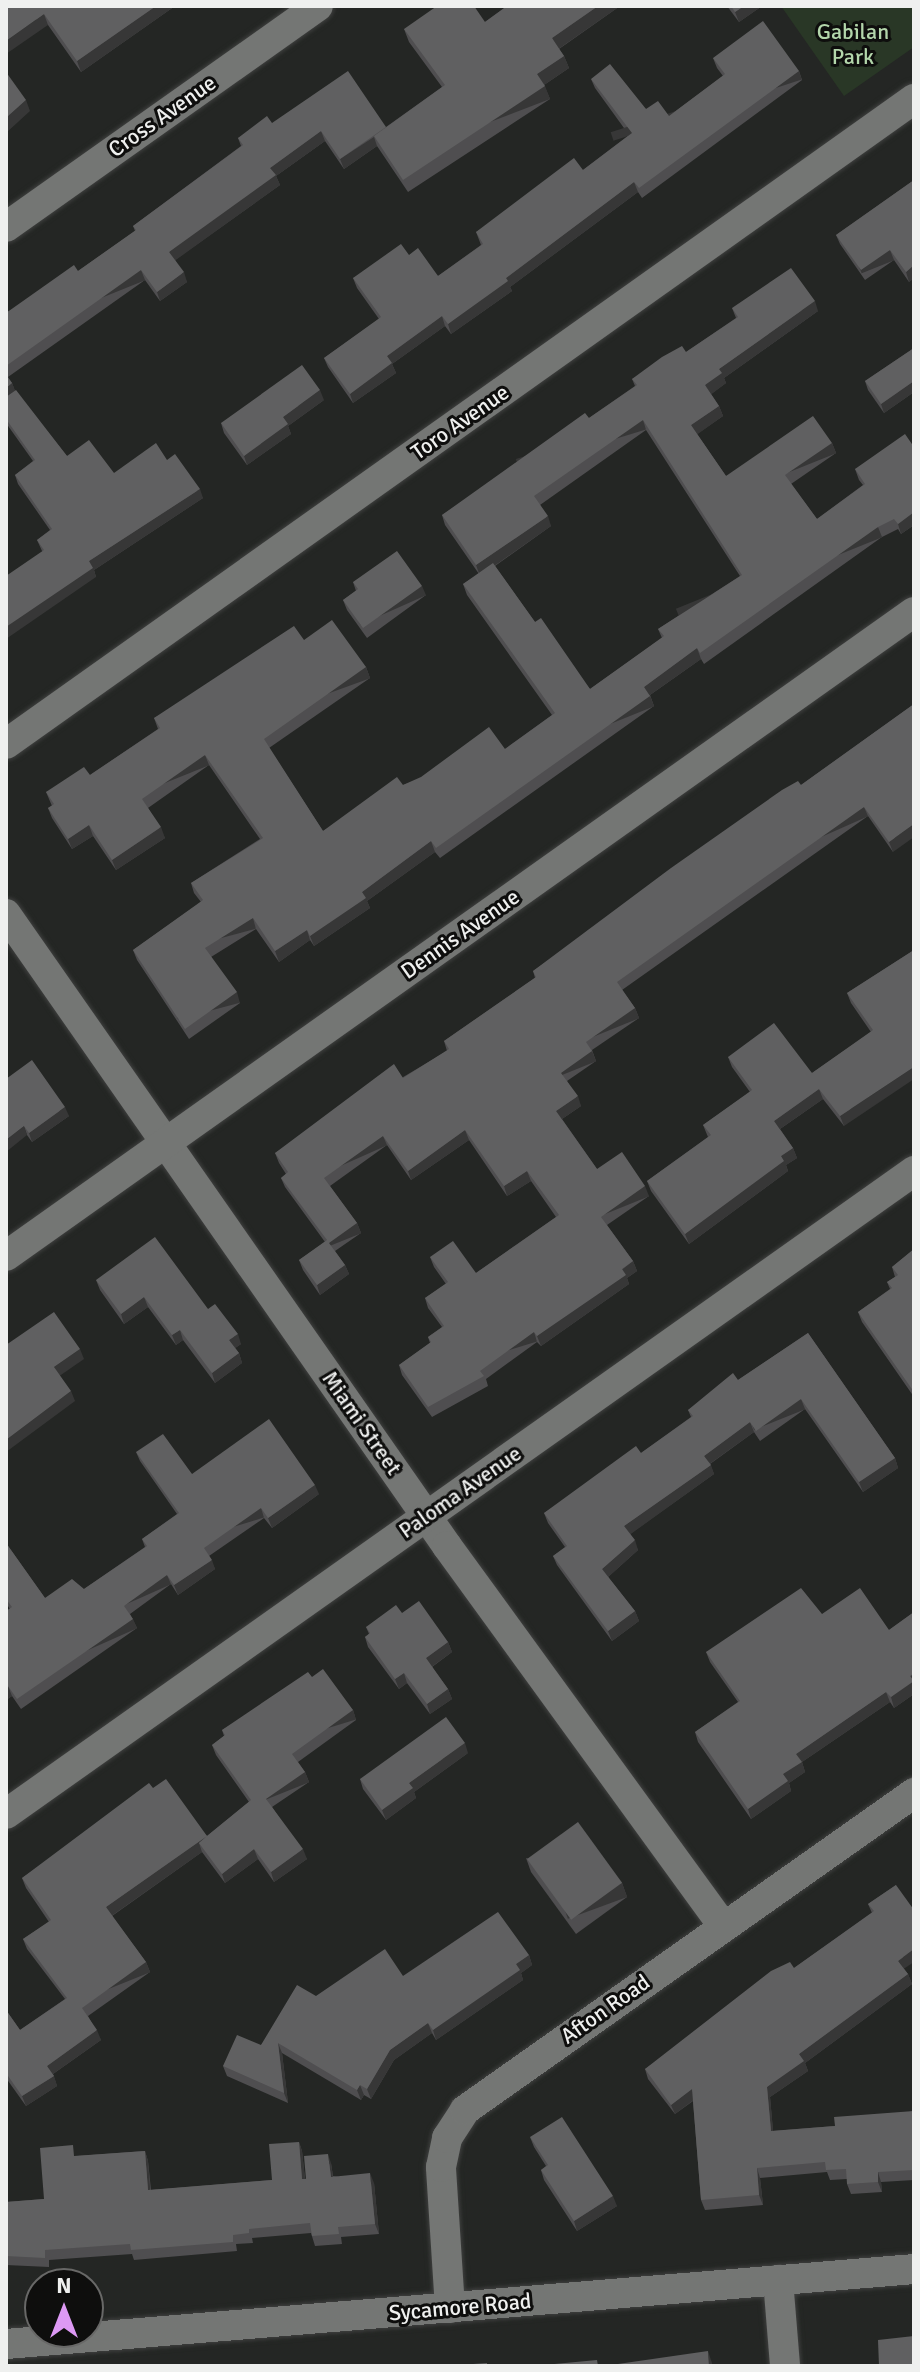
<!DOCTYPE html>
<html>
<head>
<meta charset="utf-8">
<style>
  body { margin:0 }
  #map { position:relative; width:920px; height:2372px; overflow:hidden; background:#242624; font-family:Signika,sans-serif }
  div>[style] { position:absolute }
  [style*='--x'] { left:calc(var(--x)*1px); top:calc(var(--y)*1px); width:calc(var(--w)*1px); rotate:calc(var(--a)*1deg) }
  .green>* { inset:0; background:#293726 }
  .roads { filter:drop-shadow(0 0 2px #3f403f) drop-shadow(0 0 2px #3f403f) }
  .street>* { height:30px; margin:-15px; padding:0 15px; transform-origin:15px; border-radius:15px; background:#747674 }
  .wall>* { inset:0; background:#4f4e50 }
  .shaded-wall>* { inset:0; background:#373737; transform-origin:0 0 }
  .building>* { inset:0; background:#606061; transform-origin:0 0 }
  span { translate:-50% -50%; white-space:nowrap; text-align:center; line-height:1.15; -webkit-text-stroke:6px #0e0e0d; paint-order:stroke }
  .park-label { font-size:22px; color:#b3d6ab }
  .street-label { font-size:22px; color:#eff0ef }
  .frame { position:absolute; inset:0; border:8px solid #eff0ef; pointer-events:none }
  .north { position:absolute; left:24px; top:2268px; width:80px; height:80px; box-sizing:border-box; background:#0e0e0d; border:2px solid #686867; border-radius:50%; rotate:0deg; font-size:22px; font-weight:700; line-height:32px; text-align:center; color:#eff0ef }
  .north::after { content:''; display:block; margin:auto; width:28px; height:36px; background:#dd99f4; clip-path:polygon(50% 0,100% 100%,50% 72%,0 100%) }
</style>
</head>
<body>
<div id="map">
  <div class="green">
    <div style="clip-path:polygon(781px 6px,914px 6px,914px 47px,844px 96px)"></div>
  </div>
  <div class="roads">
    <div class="street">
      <div style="--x:6;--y:227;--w:382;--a:-35.3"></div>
      <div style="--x:6;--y:744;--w:1114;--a:-35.39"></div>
      <div style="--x:6;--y:914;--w:771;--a:55.09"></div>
      <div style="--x:447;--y:1546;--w:471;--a:54"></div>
      <div style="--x:6;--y:1256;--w:1113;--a:-35.35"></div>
      <div style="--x:6;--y:1814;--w:1113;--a:-35.3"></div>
      <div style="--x:778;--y:2280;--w:86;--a:85.3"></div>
      <div style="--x:450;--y:2308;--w:141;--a:-93.7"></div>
      <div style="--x:441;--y:2167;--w:30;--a:-78"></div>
      <div style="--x:447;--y:2138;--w:33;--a:-57"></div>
      <div style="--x:465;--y:2110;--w:550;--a:-35.22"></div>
      <div style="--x:6;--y:2344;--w:911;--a:-4.72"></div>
    </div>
  </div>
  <div class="wall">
    <div style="clip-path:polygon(6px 6px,175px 6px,81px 72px,48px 25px)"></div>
    <div style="clip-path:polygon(507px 6px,620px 6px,559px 49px,564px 56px,569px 68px,544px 85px,550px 99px,408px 192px,377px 146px,344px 169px,325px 141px,276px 176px,280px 185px,175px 260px,187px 282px,160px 301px,145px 280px,8px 377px,12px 383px,15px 391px,67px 456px,114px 473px,167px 460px,203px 498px,94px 570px,96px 577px,42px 551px,37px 540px,50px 530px,18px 484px,15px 475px,33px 461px,6px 423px,6px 313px,78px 271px,135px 231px,133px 226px,241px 146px,238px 138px,272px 123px,386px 127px,442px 87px,409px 42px,404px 29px,485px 22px)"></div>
    <div style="clip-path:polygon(727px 6px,762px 6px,739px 22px)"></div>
    <div style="clip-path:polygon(713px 58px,799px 71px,802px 80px,642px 198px,638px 192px,510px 287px,512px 291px,451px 334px,445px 326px,392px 364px,396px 373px,353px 403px,328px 367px,324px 358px,379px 319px,357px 288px,353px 278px,409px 255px,438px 276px,481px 245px,476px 232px,583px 170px,629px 135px,595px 88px,591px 79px,646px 109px,669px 116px,723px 76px,717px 68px)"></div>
    <div style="clip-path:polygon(914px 180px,914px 278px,909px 282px,894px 260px,865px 280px,840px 244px,836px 235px)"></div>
    <div style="clip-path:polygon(evenodd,732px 308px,818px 311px,724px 378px,726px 383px,711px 394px,719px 406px,723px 416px,697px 434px,726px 476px,832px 443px,836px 453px,791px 484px,817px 519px,863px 485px,859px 480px,855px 469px,914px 447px,914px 525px,901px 534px,898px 529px,882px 537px,704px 664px,701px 659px,650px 695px,654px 706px,440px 858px,435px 852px,367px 901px,370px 908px,314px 946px,310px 940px,279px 962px,256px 929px,211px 957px,240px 1003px,189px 1039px,137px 960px,133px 950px,201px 902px,194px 893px,191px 883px,260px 839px,209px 765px,148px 808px,165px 838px,116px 870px,93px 836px,72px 849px,52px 818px,48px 808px,52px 806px,46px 792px,90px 775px,158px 729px,154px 718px,304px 640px,366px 667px,370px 678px,269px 748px,323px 831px,403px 785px,505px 749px,552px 715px,467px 595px,463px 584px,479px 574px,445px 525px,442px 515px,589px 418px,635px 386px,632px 379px,686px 352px,736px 318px,732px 308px,646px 430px,740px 576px,658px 629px,662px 638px,590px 689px,535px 622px,495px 566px,551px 526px,540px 505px,646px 430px)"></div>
    <div style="clip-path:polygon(914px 348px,914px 392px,884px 413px,868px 390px,865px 381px)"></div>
    <div style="clip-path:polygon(324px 400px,288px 426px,291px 434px,247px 465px,224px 433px,221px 423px)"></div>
    <div style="clip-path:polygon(353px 582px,426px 595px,367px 638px,347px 610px,343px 600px,356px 591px)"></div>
    <div style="clip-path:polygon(914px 704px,893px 852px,868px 816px,622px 990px,635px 1008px,639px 1018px,592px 1050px,596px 1061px,567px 1081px,581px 1106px,562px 1119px,597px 1169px,649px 1196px,607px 1225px,633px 1261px,637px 1271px,627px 1278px,629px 1284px,541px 1346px,537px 1342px,486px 1379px,488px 1386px,432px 1417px,402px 1375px,399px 1365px,430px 1343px,428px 1337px,442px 1327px,428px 1308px,425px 1298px,446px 1284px,434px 1267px,430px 1257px,476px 1273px,556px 1217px,531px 1181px,507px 1196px,469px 1140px,411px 1180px,387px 1145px,330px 1186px,357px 1223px,361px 1233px,335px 1251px,345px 1265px,349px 1274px,320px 1295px,303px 1270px,299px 1260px,325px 1242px,285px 1187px,281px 1178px,286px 1174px,279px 1163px,275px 1153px,447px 1051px,444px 1041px,535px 978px,533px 971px,801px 785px)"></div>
    <div style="clip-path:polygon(914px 950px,844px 1126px,823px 1099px,780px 1129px,793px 1148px,797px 1158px,786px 1165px,788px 1171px,689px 1244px,651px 1191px,647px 1181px,708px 1137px,703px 1125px,750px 1092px,732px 1067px,728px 1057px,812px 1073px,871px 1032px,851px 1003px,847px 993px)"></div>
    <div style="clip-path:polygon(6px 1079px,69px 1116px,32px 1142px,27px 1135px)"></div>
    <div style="clip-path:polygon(914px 1249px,914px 1397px,862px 1322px,858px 1312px,890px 1289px,887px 1282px,895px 1277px,892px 1267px)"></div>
    <div style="clip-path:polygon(96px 1280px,208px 1309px,241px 1344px,235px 1348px,239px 1353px,242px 1363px,215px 1383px,183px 1340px,176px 1345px,148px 1307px,124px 1324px,100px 1290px)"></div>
    <div style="clip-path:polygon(808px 1333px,895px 1458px,898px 1468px,863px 1492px,805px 1409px,760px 1441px,754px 1432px,710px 1464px,714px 1474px,630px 1534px,638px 1550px,608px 1577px,635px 1611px,639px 1621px,612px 1641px,557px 1565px,553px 1556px,565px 1547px,548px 1523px,544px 1513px,641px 1453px,691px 1417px,688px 1410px,738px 1380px)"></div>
    <div style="clip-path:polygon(136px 1452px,192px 1474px,319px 1494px,272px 1528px,264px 1518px,209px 1556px,215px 1569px,178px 1595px,171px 1584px,130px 1614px,137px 1628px,21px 1709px,12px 1696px,6px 1700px,10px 1609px,6px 1603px,6px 1543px,45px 1598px,84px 1589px,145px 1547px,142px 1539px,177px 1514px,140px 1461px)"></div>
    <div style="clip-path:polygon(914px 1612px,914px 1694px,894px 1708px,890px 1702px,802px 1762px,805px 1772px,789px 1783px,791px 1791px,751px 1819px,698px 1742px,695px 1732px,738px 1702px,710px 1662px,706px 1652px,822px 1614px,889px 1630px)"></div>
    <div style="clip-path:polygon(402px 1613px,448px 1642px,452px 1652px,432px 1667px,448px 1689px,452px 1699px,430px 1714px,407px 1683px,399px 1689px,368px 1647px,365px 1637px,369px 1634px,366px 1627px)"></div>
    <div style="clip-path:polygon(312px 1677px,353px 1710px,356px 1720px,298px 1762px,305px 1772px,309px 1782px,272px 1807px,307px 1859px,274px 1882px,258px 1859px,225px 1883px,202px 1852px,112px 1916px,146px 1962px,150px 1972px,88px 2016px,101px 2040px,53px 2074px,57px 2086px,26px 2106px,6px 2078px,6px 2010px,20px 2030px,65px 1999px,27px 1949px,23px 1939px,49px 1922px,26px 1888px,22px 1878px,153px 1788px,207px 1836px,249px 1802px,216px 1755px,212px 1745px,224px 1736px,222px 1730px)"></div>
    <div style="clip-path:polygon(468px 1753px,414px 1792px,416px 1798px,386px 1820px,363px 1789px,360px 1779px)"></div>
    <div style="clip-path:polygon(526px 1858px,622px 1883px,627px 1897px,576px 1934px,531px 1872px)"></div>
    <div style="clip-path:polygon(896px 1885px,904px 1969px,908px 1974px,912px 1984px,805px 2063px,808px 2071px,770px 2097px,773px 2131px,835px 2126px,914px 2111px,914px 2180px,881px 2182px,882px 2192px,851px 2194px,847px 2184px,847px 2179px,830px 2180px,827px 2172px,760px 2178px,763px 2205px,705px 2210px,701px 2200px,693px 2101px,675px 2114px,648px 2079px,645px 2069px,794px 1968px,872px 1913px,868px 1904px)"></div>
    <div style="clip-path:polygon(529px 1955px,532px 1965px,521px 1973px,523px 1980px,436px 2040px,432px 2033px,394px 2060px,371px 2099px,364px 2095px,361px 2100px,282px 2053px,288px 2103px,227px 2076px,223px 2066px,261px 2045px,316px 1996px,403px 1976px)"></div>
    <div style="clip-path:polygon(530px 2137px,617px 2206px,577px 2231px,544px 2180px,541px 2170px,546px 2166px,534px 2147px)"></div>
    <div style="clip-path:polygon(299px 2142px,302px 2151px,305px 2179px,331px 2163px,333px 2176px,374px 2183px,379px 2234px,341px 2237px,342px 2244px,315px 2246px,311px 2233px,252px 2238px,253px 2243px,236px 2244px,237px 2251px,134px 2260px,132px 2254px,49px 2260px,49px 2267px,6px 2265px,6px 2202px,44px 2199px,77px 2156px,145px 2151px,148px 2161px,151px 2190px,272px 2180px)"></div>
  </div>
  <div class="shaded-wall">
    <div style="clip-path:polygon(156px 6px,175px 6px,81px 72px,77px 61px)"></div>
    <div style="clip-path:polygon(598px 6px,620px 6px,557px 50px,552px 38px)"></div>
    <div style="clip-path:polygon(744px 6px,762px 6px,739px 22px,735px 12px)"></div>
    <div style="clip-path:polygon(44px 14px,48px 25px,6px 54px,6px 41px)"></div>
    <div style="clip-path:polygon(564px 56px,569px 68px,541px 87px,537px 74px)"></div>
    <div style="left:799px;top:71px;width:9px;height:198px;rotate:72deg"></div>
    <div style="left:545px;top:86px;width:14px;height:170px;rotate:69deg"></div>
    <div style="clip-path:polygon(26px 100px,30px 111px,6px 133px,6px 118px)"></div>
    <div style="clip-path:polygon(321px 131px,325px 141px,276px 176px,280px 185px,173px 262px,169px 252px,270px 168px)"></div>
    <div style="clip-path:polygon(374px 137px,377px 146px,344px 169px,340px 159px)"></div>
    <div style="clip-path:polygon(634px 182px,638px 192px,510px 287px,512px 291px,451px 334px,448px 324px,506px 278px)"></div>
    <div style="left:890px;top:250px;width:11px;height:35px;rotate:68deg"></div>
    <div style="clip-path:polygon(914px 265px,914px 278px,909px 282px,906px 272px)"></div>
    <div style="left:141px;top:270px;width:11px;height:166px;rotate:68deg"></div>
    <div style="clip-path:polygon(184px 272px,187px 282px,160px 301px,157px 292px)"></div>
    <div style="clip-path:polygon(815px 301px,818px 311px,724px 378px,726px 383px,709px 396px,705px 385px,719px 369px)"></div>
    <div style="clip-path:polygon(442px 316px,445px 326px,392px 364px,396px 373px,353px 403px,350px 394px,387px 356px)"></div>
    <div style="clip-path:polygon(914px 381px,914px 392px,884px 413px,881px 404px)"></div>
    <div style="clip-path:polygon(12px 383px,16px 393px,6px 400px,6px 388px)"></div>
    <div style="clip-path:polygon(320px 390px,324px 400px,288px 426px,291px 434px,247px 465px,244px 456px,283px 417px)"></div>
    <div style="clip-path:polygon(719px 406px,723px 416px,695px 436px,691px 425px)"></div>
    <div style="left:643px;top:420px;width:10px;height:133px;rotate:73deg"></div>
    <div style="left:832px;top:443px;width:11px;height:57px;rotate:68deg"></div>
    <div style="clip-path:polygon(200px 489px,203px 498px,94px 570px,96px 577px,6px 639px,6px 627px,89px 561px)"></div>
    <div style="clip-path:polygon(914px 512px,914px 525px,901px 534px,898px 524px)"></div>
    <div style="clip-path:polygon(548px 516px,551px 526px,480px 576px,476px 565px)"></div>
    <div style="left:878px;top:527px;width:11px;height:218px;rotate:68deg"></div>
    <div style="left:422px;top:586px;width:10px;height:72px;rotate:66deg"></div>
    <div style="clip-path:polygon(697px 648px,701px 659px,647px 697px,644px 687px)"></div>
    <div style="left:366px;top:667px;width:12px;height:125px;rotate:70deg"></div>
    <div style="left:650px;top:696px;width:11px;height:262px;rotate:68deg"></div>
    <div style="left:205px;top:755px;width:11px;height:77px;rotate:68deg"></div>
    <div style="left:864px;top:807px;width:10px;height:303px;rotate:66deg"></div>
    <div style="clip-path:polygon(914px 824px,914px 837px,893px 852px,889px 842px)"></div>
    <div style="clip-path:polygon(89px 825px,93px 836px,72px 849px,68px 839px)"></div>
    <div style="clip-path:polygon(161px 827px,165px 838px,116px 870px,112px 860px)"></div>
    <div style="clip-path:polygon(431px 841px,435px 852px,367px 901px,370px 908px,314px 946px,310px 936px,362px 892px)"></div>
    <div style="left:253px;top:918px;width:11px;height:57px;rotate:75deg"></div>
    <div style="clip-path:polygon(307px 930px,310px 940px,279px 962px,275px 951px)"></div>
    <div style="left:237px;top:992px;width:11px;height:64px;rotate:75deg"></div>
    <div style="left:635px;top:1008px;width:11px;height:60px;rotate:68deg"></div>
    <div style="left:592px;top:1051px;width:11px;height:38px;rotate:68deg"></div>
    <div style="clip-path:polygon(914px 1067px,914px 1079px,844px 1126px,840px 1116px)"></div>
    <div style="clip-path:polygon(819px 1089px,823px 1099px,777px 1131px,774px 1121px)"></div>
    <div style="clip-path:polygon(578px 1096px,581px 1106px,559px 1121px,556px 1111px)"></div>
    <div style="clip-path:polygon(65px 1107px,69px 1116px,32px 1142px,29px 1133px)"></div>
    <div style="clip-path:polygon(24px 1126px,27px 1135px,6px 1152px,6px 1140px)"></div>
    <div style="clip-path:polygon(465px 1130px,469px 1140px,411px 1180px,408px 1171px)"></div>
    <div style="left:383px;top:1136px;width:10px;height:72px;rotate:66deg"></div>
    <div style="clip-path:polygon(793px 1148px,797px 1158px,786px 1165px,788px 1171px,689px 1244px,685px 1234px,781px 1156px)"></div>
    <div style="clip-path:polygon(527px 1171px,531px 1181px,507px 1196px,504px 1186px)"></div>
    <div style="left:645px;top:1186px;width:11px;height:54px;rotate:68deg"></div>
    <div style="left:357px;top:1223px;width:11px;height:34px;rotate:68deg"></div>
    <div style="clip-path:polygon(633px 1261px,637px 1271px,627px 1278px,629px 1284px,541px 1346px,537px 1336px)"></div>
    <div style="clip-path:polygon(345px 1265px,349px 1274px,320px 1295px,317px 1285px)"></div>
    <div style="clip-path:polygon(144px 1297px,148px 1307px,124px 1324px,121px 1314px)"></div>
    <div style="clip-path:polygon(180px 1330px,183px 1340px,176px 1345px,172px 1335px)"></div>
    <div style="left:534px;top:1332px;width:10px;height:67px;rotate:73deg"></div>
    <div style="clip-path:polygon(238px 1334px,241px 1344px,233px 1350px,229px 1340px)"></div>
    <div style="clip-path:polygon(80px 1349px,84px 1359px,58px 1377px,54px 1367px)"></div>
    <div style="clip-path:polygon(239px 1353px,242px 1363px,215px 1383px,212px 1373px)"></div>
    <div style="clip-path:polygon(71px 1391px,75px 1401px,6px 1452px,6px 1440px)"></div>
    <div style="left:801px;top:1399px;width:11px;height:55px;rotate:68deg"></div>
    <div style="clip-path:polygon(750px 1422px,754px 1432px,708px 1465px,704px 1456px)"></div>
    <div style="clip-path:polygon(895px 1458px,898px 1468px,863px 1492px,859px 1482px)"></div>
    <div style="clip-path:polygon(711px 1465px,714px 1474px,628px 1536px,624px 1526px)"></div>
    <div style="clip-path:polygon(315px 1485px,319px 1494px,272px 1528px,268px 1518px)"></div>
    <div style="left:261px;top:1508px;width:10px;height:70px;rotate:73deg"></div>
    <div style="clip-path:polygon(635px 1540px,638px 1550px,606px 1579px,602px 1569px)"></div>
    <div style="clip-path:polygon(212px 1560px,215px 1569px,178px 1595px,174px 1585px)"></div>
    <div style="left:167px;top:1575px;width:10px;height:53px;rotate:66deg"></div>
    <div style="clip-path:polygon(635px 1611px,639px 1621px,612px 1641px,608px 1631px)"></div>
    <div style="left:133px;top:1619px;width:10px;height:141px;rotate:66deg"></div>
    <div style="clip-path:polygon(448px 1642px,452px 1652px,430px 1668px,426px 1658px)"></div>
    <div style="clip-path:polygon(404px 1673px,407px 1683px,399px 1689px,395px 1679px)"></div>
    <div style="clip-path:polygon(914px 1673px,914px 1694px,894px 1708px,891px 1697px)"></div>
    <div style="clip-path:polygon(8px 1686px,12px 1696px,6px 1700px,6px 1688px)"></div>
    <div style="clip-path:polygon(448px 1689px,452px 1699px,430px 1714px,427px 1704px)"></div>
    <div style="clip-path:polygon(886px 1692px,890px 1702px,802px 1762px,805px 1772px,789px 1783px,791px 1791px,751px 1819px,748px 1809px,783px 1774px,796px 1754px)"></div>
    <div style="left:353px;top:1710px;width:10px;height:75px;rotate:73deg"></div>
    <div style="clip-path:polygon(465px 1743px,468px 1753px,414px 1792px,416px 1798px,386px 1820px,382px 1810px,409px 1783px)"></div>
    <div style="left:305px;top:1772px;width:11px;height:47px;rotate:68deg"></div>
    <div style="clip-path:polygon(207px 1836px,199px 1843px,202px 1852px,110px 1917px,106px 1907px)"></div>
    <div style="clip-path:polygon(254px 1849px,258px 1859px,225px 1883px,222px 1874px)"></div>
    <div style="clip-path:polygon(303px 1849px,307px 1859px,274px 1882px,271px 1872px)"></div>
    <div style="left:622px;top:1883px;width:15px;height:63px;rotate:70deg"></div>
    <div style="clip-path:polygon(914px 1949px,914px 1962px,902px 1970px,898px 1961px)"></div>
    <div style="clip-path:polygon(529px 1955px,532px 1965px,521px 1973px,523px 1980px,436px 2040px,433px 2030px,516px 1964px)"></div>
    <div style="left:146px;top:1962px;width:11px;height:79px;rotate:68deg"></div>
    <div style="clip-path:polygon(908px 1974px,912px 1984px,805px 2063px,808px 2071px,770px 2097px,774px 2141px,771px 2131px,767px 2087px,799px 2054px)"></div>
    <div style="clip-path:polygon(428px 2023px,432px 2033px,394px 2060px,371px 2099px,367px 2089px,390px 2050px)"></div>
    <div style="clip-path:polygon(97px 2030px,101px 2040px,50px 2076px,47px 2066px)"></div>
    <div style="clip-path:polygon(278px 2043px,282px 2053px,288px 2103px,284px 2093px)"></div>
    <div style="clip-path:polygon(54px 2076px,57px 2086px,26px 2106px,22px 2096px)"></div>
    <div style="clip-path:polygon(360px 2085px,364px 2095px,361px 2100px,357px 2090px)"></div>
    <div style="clip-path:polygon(692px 2089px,695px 2099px,675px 2114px,671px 2105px)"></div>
    <div style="clip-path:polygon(299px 2142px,302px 2151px,306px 2189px,302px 2179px)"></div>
    <div style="clip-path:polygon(145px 2151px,148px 2161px,151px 2200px,148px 2190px)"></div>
    <div style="clip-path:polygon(328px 2154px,331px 2163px,334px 2186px,331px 2177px)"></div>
    <div style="clip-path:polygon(757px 2168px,760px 2178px,763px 2205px,759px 2195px)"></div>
    <div style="clip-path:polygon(878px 2172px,881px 2182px,882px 2192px,878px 2182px)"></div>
    <div style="clip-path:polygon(370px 2173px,374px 2183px,379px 2234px,375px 2224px)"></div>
    <div style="clip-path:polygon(613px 2196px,617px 2206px,577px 2231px,574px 2221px)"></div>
    <div style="clip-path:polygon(708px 2351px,712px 2363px,712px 2366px,709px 2366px)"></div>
  </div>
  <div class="building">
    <div style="clip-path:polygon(6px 6px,156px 6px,77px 61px,44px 14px,6px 41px)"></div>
    <div style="clip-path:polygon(437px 6px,474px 6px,485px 22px,507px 6px,598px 6px,552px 38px,564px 56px,537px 74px,545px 86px,403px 180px,374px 136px,445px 85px,404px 29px)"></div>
    <div style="clip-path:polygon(731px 6px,744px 6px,735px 12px)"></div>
    <div style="clip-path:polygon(763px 21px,799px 71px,639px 188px,634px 182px,506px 278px,508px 281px,448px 324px,442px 316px,387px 356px,392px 363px,350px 394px,324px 358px,381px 317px,353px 278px,401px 244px,409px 255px,418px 248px,438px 276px,483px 244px,476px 232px,574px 158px,583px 170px,632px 133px,591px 79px,610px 64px,646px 109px,658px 101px,669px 116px,725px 74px,713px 58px)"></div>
    <div style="clip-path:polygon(348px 71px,386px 127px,340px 159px,321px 131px,270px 168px,276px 175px,169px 252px,184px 272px,157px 292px,141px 270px,6px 366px,6px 313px,74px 265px,78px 271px,136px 230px,133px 226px,243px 145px,238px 138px,267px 116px,272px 123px)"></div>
    <div style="clip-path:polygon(6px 72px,26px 100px,6px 118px)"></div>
    <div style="clip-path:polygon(914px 180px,914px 265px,906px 272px,890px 250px,861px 270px,836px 235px)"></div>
    <div style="clip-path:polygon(791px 268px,815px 301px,719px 369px,722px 373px,705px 385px,719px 406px,691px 425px,726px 476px,813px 416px,832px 443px,785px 475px,817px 519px,865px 484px,855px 469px,905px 434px,914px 447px,914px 512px,898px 524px,894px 519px,878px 527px,700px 653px,697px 648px,644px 687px,650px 696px,436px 848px,431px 841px,362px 892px,366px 898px,310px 936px,307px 930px,275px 951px,253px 918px,205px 948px,237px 992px,185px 1029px,133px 950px,203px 900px,191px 883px,263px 838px,205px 755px,142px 799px,161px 827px,112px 860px,89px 825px,68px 839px,48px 808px,54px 804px,46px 792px,84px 767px,90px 775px,160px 728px,154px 718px,294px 626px,304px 640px,332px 620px,366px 667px,264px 739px,323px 831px,397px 777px,403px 785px,421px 777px,489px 727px,505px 749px,555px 713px,463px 584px,493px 563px,535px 622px,541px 618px,590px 689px,664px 636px,658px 629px,742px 575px,643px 420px,534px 496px,548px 516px,476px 565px,442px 515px,585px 413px,589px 418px,637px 385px,632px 379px,662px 357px,682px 346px,686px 352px,738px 317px,732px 308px)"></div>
    <div style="clip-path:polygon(914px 348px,914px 381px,881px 404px,865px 381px)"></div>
    <div style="clip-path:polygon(302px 365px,320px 390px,283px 417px,288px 424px,244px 456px,221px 423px)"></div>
    <div style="clip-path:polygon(6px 375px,12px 383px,6px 388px)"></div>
    <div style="clip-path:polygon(16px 390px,67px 456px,89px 440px,114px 473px,156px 443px,167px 460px,175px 454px,200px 489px,89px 561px,93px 568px,6px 627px,6px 576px,44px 550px,37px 540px,52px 529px,15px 475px,35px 460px,6px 419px,6px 397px)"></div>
    <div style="clip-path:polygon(397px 551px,422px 586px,363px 628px,343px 600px,358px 589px,353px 582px)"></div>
    <div style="clip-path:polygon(914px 704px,914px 824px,889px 842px,864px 807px,617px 982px,635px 1008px,586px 1042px,592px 1051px,561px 1073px,578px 1096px,556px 1111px,597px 1169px,622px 1152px,645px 1186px,601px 1217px,633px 1261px,622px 1269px,626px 1275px,537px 1336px,534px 1332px,480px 1371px,484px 1376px,428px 1407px,399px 1365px,431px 1342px,428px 1337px,444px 1326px,425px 1298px,448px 1282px,430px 1257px,453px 1241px,476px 1273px,559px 1215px,527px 1171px,504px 1186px,465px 1130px,408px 1171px,383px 1136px,324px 1178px,357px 1223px,329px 1243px,345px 1265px,317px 1285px,299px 1260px,327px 1240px,281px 1178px,288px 1172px,275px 1153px,394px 1064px,403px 1078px,449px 1049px,444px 1041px,536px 977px,533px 971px,671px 868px,782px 790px,798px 781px,801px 785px)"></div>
    <div style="clip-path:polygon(914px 950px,914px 1067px,840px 1116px,819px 1089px,774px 1121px,793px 1148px,781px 1156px,784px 1161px,685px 1234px,647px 1181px,711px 1135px,703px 1125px,752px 1090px,728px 1057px,774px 1023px,812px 1073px,873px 1030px,847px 993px)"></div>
    <div style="clip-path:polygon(32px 1060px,65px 1107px,29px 1133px,24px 1126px,6px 1140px,6px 1079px)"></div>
    <div style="clip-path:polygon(155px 1237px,208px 1309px,215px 1304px,238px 1334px,229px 1340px,239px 1353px,212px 1373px,180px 1330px,172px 1335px,144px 1297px,121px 1314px,96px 1280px)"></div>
    <div style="clip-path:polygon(914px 1249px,914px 1392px,858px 1312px,892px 1288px,887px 1282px,898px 1275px,892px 1267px)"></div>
    <div style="clip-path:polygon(54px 1312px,80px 1349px,54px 1367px,71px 1391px,6px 1440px,6px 1345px)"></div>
    <div style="clip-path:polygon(808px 1333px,895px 1458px,859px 1482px,801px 1399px,756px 1431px,750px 1422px,704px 1456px,711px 1465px,624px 1526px,635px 1540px,602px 1569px,635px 1611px,608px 1631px,553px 1556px,567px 1546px,544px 1513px,636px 1446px,641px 1453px,693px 1416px,688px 1410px,733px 1373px,738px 1380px)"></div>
    <div style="clip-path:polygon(269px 1419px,315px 1485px,268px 1518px,261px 1508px,204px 1548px,212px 1560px,174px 1585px,167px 1575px,124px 1606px,133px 1619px,17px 1699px,8px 1686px,6px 1688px,6px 1611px,12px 1607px,6px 1599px,6px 1543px,45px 1598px,72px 1579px,84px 1589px,147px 1546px,142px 1539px,179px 1513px,136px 1452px,163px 1434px,192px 1474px)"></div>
    <div style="clip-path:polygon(801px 1588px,822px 1614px,860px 1588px,889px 1630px,914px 1612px,914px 1673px,910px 1676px,914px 1681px,891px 1697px,886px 1692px,796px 1754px,802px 1762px,783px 1774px,788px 1781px,748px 1809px,695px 1732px,740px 1701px,706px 1652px)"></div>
    <div style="clip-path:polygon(419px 1601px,448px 1642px,426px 1658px,448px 1689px,427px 1704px,404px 1673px,395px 1679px,365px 1637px,370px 1633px,366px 1627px,396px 1605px,402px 1613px)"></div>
    <div style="clip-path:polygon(323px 1669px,353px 1710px,292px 1754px,305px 1772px,266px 1799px,303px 1849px,271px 1872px,254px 1849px,222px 1874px,199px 1843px,207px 1836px,106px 1907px,146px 1962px,82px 2008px,97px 2030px,47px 2066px,54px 2076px,22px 2096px,6px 2073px,6px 2010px,20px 2030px,67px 1998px,23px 1939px,51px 1920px,22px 1878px,149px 1783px,153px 1788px,166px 1779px,207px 1836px,251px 1800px,212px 1745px,225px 1735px,222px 1730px,308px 1672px,312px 1677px)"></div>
    <div style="clip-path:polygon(446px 1717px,465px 1743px,409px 1783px,413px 1788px,382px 1810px,360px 1779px)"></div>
    <div style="left:578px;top:1822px;width:75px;height:63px;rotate:54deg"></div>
    <div style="clip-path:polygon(896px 1885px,914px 1910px,914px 1949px,898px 1961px,908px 1974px,799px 2054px,804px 2061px,767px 2087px,771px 2131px,835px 2126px,834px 2117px,914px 2111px,914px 2170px,878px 2172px,878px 2182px,847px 2184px,846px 2169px,826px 2170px,825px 2162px,757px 2168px,759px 2195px,701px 2200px,692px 2089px,671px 2105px,645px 2069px,771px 1971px,790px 1962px,794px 1968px,874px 1911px,868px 1904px)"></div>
    <div style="clip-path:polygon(498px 1912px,529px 1955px,516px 1964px,520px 1970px,433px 2030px,428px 2023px,390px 2050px,367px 2089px,360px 2085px,357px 2090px,278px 2043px,284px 2093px,223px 2066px,237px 2035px,261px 2045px,297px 1985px,316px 1996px,385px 1949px,403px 1976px)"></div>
    <div style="clip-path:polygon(562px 2117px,613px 2196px,574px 2221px,541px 2170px,548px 2165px,530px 2137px)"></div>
    <div style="clip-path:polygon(299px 2142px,302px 2179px,306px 2179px,304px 2156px,328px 2154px,331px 2177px,370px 2173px,375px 2224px,338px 2227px,339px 2234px,312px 2236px,310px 2223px,249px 2229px,249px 2233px,233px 2235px,233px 2242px,131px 2250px,130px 2244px,45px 2250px,45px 2258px,6px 2256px,6px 2202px,44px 2199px,40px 2148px,73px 2145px,74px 2156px,145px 2151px,148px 2190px,272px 2180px,269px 2144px)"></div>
    <div style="clip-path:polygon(914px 2336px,914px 2366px,879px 2366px,878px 2340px)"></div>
    <div style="clip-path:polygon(708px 2351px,709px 2366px,604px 2366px)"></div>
    <div style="clip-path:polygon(597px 2360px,598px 2366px,533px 2366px)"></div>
    <div style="clip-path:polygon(487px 2363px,487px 2366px,460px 2366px,459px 2365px)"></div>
  </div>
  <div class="park-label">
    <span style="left:853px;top:44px">Gabilan<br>Park</span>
  </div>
  <div class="street-label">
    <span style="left:162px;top:116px;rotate:-35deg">Cross Avenue</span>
    <span style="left:460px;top:422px;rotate:-35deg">Toro Avenue</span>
    <span style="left:460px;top:934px;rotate:-35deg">Dennis Avenue</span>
    <span style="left:362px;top:1423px;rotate:55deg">Miami Street</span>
    <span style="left:460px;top:1492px;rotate:-35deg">Paloma Avenue</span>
    <span style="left:605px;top:2009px;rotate:-35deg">Afton Road</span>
    <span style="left:460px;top:2307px;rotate:-5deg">Sycamore Road</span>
  </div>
  <div class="frame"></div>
  <div class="north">N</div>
</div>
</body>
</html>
